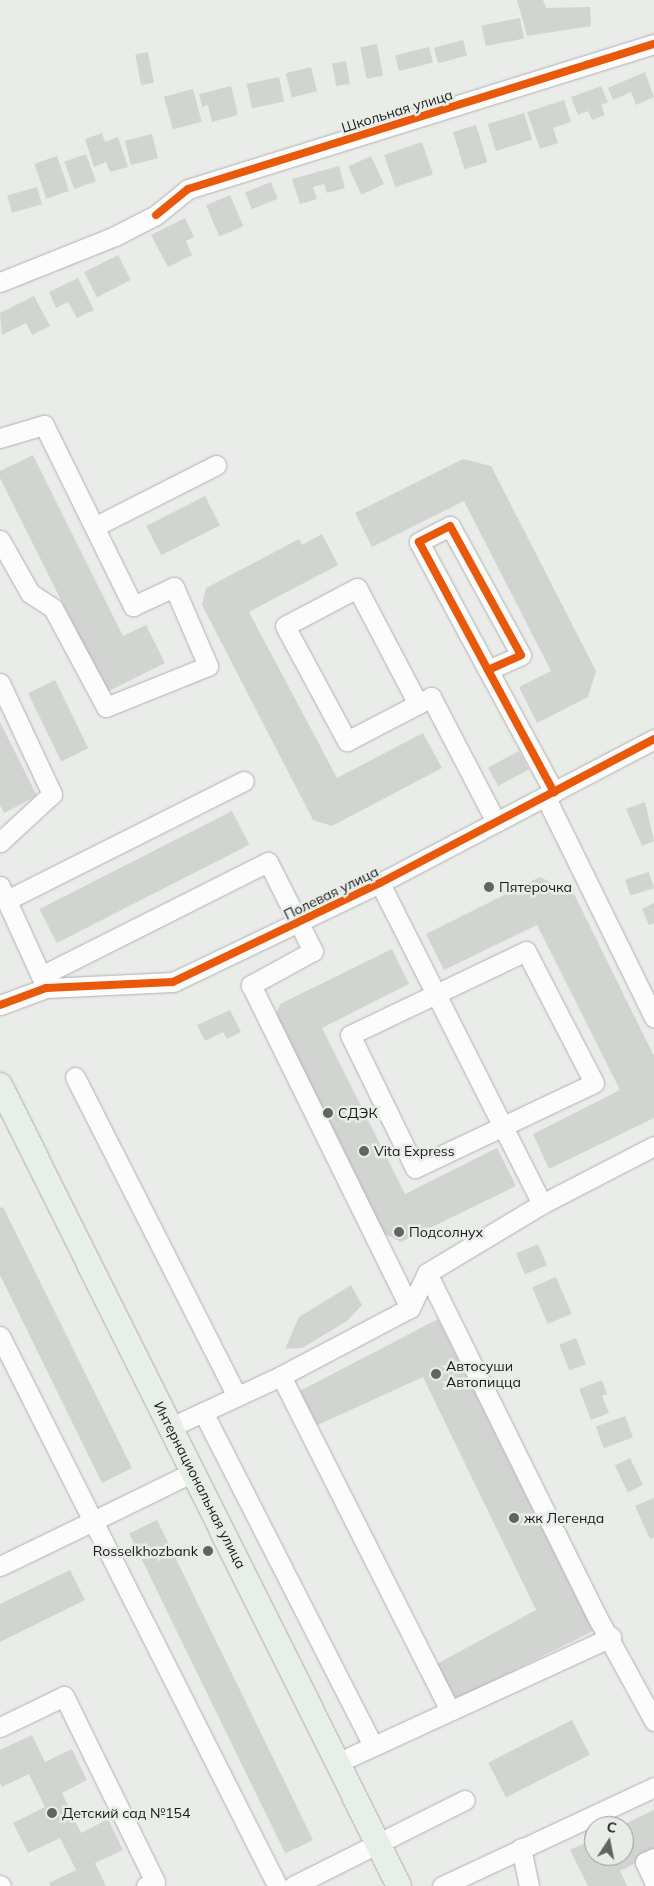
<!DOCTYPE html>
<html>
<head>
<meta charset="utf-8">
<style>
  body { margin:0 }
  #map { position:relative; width:654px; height:1886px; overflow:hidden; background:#e9ece9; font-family:Mulish,sans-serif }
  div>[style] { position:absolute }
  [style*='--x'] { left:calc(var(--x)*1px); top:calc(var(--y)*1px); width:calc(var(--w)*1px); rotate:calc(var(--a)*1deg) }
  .building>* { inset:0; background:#d2d4d2; transform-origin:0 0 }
  .roads { filter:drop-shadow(0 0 1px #afb1af) drop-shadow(0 0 1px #afb1af) }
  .minor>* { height:19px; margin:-9.5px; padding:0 9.5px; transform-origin:9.5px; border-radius:9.5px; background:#fcfcfc }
  .major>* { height:24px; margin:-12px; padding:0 12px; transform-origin:12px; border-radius:12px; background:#e7efe9 }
  .cycleway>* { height:8px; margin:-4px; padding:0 4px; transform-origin:4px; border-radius:4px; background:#e8590c }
  .dots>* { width:14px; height:14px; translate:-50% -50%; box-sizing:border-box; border:2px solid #e8ede8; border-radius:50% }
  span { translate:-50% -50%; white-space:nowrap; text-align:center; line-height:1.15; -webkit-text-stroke:5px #e8ede8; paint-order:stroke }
  .street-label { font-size:14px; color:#191a19 }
  .poi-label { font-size:14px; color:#191a19 }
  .left { translate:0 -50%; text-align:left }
  .right { translate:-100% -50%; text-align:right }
  .north { position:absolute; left:584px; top:1816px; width:50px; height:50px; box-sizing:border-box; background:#e8ede8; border:1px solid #959995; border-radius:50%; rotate:11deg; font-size:14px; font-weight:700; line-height:20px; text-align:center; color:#191a19 }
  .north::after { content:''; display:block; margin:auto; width:18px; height:22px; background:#626462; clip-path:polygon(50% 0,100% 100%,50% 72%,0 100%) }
</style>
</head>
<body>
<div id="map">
  <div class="building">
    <div style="clip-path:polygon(517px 0,543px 0,546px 8px,590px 7px,591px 26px,527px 36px)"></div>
    <div style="left:520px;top:18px;width:21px;height:39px;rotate:79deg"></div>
    <div style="left:463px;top:40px;width:16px;height:30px;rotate:75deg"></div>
    <div style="left:377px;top:44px;width:32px;height:17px;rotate:79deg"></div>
    <div style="left:429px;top:47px;width:16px;height:35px;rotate:76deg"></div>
    <div style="left:148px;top:52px;width:31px;height:13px;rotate:79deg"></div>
    <div style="left:346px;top:61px;width:23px;height:14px;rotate:80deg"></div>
    <div style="left:311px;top:67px;width:25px;height:26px;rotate:76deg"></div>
    <div style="clip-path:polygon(645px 72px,654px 97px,636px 105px,631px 92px,613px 100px,608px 88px)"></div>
    <div style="left:279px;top:77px;width:25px;height:33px;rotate:78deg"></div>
    <div style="clip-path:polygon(231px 86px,238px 115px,212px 122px,208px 105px,202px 107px,199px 94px)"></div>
    <div style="clip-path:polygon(601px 86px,608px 102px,601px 105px,605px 115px,592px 120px,588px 111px,578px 115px,571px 97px)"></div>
    <div style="left:193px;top:89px;width:34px;height:30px;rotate:75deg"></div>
    <div style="clip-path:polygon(564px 100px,571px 122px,553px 128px,558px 143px,540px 149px,527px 112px)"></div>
    <div style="left:524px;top:113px;width:28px;height:38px;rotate:73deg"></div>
    <div style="left:476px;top:125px;width:39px;height:24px;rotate:73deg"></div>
    <div style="clip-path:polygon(102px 133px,105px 142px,118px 137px,128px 167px,110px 172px,106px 162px,94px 167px,85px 139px)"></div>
    <div style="left:152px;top:134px;width:25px;height:28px;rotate:76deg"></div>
    <div style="left:422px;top:142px;width:34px;height:40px;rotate:71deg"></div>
    <div style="left:86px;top:154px;width:29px;height:23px;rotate:70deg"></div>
    <div style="left:57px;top:156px;width:37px;height:24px;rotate:71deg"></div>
    <div style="left:371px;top:156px;width:31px;height:25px;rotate:65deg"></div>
    <div style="clip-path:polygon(339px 166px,345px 188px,327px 193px,324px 184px,313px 187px,317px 199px,300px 204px,292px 179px)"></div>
    <div style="left:271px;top:182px;width:18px;height:28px;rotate:68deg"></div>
    <div style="left:37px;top:187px;width:18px;height:31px;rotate:74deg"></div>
    <div style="left:230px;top:195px;width:34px;height:26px;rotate:67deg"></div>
    <div style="clip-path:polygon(185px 218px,194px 237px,186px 241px,192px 255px,168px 267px,151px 235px)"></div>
    <div style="left:118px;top:255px;width:28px;height:38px;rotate:63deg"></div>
    <div style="clip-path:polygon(78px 278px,94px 310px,77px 318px,68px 302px,56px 308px,49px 292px)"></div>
    <div style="clip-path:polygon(34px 296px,50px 326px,32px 335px,26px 323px,2px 335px,0 313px)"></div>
    <div style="clip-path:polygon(33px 455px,123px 636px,146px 625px,165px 663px,107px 692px,0 478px,0 471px)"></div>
    <div style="clip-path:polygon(463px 459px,491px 466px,596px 671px,588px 697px,537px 723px,519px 687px,551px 671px,464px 501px,372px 547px,355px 513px)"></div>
    <div style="left:205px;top:496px;width:33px;height:66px;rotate:63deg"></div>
    <div style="clip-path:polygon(322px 534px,338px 565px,249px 612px,337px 778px,423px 733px,442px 768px,332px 826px,313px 820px,202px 605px,206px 588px,299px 539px,302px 545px)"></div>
    <div style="left:55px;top:680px;width:76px;height:30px;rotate:64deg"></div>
    <div style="clip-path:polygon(0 722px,37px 796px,4px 813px,0 805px)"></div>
    <div style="left:519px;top:751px;width:21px;height:35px;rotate:62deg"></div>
    <div style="clip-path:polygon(645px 802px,654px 841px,642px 846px,626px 809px)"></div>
    <div style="left:232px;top:811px;width:38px;height:216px;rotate:63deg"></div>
    <div style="left:649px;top:872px;width:17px;height:25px;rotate:73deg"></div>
    <div style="clip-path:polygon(540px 877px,574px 894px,654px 1056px,654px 1118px,549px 1169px,533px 1134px,620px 1090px,537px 925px,444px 970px,426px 934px)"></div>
    <div style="clip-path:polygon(654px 903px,654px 923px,649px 925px,642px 909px)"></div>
    <div style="clip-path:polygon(392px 949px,409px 984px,322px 1028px,405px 1194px,497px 1148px,516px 1186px,401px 1242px,367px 1225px,271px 1029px,280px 1004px)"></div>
    <div style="clip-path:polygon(230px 1010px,241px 1032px,227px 1039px,223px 1032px,205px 1041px,197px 1025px)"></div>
    <div style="clip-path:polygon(3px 1207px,132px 1468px,102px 1483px,0 1275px,0 1208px)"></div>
    <div style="left:538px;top:1244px;width:23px;height:24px;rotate:67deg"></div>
    <div style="left:556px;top:1277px;width:40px;height:26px;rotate:67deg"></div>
    <div style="clip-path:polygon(351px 1285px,362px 1305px,347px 1321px,302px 1348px,285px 1349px,299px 1317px)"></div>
    <div style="clip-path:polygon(438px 1319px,593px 1631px,451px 1702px,433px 1666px,536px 1610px,423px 1377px,313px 1427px,296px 1393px)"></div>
    <div style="left:576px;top:1338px;width:28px;height:18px;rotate:69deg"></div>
    <div style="clip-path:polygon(602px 1380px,607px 1394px,602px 1396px,609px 1413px,591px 1420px,579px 1389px)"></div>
    <div style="left:625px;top:1416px;width:23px;height:31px;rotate:70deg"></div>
    <div style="left:630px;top:1458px;width:30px;height:17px;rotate:64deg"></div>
    <div style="clip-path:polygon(654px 1498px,654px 1538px,650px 1539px,635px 1506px)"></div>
    <div style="left:157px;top:1520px;width:356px;height:31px;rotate:64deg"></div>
    <div style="clip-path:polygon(70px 1570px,85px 1600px,0 1642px,0 1604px)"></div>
    <div style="left:572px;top:1720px;width:39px;height:94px;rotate:63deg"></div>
    <div style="clip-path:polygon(32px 1735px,45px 1762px,72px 1749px,87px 1780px,62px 1793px,81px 1833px,108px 1819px,123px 1850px,95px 1863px,106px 1886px,50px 1886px,49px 1883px,76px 1870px,60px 1838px,28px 1853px,13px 1823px,45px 1807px,29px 1774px,2px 1787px,0 1783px,0 1750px)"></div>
    <div style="clip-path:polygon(654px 1810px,654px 1854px,620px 1871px,627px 1886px,588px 1886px,570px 1850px,594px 1839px,594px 1856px,624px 1856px,624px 1826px,620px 1826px)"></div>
  </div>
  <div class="roads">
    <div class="minor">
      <div style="--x:0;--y:282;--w:124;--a:-21.8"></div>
      <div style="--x:115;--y:236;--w:46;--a:-27.1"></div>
      <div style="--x:156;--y:215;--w:41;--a:-39.1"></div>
      <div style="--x:188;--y:189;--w:488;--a:-17.3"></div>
      <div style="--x:0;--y:438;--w:46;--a:-16.5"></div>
      <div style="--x:44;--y:425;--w:202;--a:63.8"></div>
      <div style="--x:133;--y:606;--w:45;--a:-24.9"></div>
      <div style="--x:174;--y:587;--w:86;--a:66.7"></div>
      <div style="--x:208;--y:666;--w:110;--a:158.1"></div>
      <div style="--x:106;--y:707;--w:112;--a:-118.2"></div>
      <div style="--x:53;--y:608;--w:27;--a:-147"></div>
      <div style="--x:30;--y:593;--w:61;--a:-119.5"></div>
      <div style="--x:94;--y:527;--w:137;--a:-26.9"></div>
      <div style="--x:488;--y:670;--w:36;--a:-24"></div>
      <div style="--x:521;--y:655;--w:147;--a:-118.8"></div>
      <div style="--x:450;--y:526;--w:35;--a:153"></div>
      <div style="--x:419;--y:542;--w:145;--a:61.7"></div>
      <div style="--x:488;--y:670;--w:139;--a:61.6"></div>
      <div style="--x:0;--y:683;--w:123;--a:64.9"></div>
      <div style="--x:52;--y:794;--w:71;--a:137.3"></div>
      <div style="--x:418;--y:704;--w:131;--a:-117.7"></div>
      <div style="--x:357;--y:588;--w:81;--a:152.2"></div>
      <div style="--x:285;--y:626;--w:131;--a:61.7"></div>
      <div style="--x:347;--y:741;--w:80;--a:-27.5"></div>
      <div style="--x:418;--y:704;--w:15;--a:-28"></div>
      <div style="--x:431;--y:697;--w:141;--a:62.5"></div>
      <div style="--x:545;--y:796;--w:247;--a:63.8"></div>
      <div style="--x:0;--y:886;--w:111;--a:65.5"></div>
      <div style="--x:7;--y:900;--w:265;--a:-26.7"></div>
      <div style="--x:526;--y:951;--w:148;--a:62.7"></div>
      <div style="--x:594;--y:1083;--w:198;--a:154.6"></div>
      <div style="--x:415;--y:1168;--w:148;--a:-116"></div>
      <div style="--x:350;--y:1035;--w:195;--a:-25.5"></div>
      <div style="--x:41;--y:976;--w:254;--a:-26.7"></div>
      <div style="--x:268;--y:862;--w:100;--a:63.2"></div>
      <div style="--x:313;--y:951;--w:71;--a:151.3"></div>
      <div style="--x:251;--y:985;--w:360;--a:63.8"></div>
      <div style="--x:0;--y:1005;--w:49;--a:-20.3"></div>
      <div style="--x:46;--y:988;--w:127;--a:-2.7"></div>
      <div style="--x:173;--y:982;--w:229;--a:-25.6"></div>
      <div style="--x:380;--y:883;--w:310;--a:-27.7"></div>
      <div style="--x:75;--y:1077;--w:358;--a:63.1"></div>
      <div style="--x:542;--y:1204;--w:126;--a:-27.4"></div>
      <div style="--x:427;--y:1273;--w:381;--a:63.7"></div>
      <div style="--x:596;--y:1615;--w:121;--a:61.3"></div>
      <div style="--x:0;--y:1336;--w:207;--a:63.3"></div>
      <div style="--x:93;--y:1521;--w:111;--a:-26.1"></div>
      <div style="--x:281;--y:1376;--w:373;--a:63.2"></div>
      <div style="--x:203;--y:1412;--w:374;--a:63"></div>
      <div style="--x:171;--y:1427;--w:121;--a:-24.9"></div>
      <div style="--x:281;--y:1376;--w:146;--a:-27.8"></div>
      <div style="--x:410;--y:1308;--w:39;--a:-64"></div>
      <div style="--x:427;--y:1273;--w:134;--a:-31"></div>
      <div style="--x:542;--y:1204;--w:360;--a:-116.8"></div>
      <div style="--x:0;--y:1566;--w:103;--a:-25.8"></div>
      <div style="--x:93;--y:1521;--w:409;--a:63.2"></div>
      <div style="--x:0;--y:1727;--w:71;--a:-25.8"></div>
      <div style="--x:64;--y:1696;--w:207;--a:63.9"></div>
      <div style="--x:155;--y:1882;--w:10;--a:156"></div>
      <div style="--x:337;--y:1763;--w:302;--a:-24.7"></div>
      <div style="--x:521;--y:1848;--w:39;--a:78"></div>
      <div style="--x:654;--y:1858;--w:10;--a:156"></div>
      <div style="--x:645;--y:1862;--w:21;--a:65"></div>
      <div style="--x:0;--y:1885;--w:1;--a:45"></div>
      <div style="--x:293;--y:1886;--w:192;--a:-26.6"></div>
      <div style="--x:442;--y:1886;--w:234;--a:-25"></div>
    </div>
    <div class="major">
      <div style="--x:0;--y:1085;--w:895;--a:63.52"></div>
    </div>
  </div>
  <div class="cycleway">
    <div style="--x:156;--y:215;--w:41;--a:-39.1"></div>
    <div style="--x:188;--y:189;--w:488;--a:-17.3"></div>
    <div style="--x:488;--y:670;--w:36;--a:-24"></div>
    <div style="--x:521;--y:655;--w:147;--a:-118.8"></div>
    <div style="--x:450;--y:526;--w:35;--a:153"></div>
    <div style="--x:419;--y:542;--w:145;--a:61.7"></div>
    <div style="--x:488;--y:670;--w:139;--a:61.6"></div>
    <div style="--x:0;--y:1005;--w:49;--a:-20.3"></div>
    <div style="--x:46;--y:988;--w:127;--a:-2.7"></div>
    <div style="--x:173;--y:982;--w:229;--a:-25.6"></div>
    <div style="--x:380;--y:883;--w:310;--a:-27.7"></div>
  </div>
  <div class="dots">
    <div style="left:489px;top:887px;background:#626462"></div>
    <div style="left:328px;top:1113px;background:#626462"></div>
    <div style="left:364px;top:1151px;background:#626462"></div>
    <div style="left:399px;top:1232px;background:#626462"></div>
    <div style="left:436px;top:1374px;background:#626462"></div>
    <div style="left:514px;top:1518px;background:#626462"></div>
    <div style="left:208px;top:1551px;background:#626462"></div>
    <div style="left:52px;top:1813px;background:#626462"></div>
  </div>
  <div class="street-label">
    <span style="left:397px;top:111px;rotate:-17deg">Школьная улица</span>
    <span style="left:331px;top:893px;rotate:-26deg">Полевая улица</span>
    <span style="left:200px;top:1485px;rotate:63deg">Интернациональная улица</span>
  </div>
  <div class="poi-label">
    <span class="left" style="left:499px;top:887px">Пятерочка</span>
    <span class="left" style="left:338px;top:1113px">СДЭК</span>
    <span class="left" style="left:374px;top:1151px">Vita Express</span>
    <span class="left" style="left:409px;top:1232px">Подсолнух</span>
    <span class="left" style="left:446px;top:1374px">Автосуши<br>Автопицца</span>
    <span class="left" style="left:524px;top:1518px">жк Легенда</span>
    <span class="right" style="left:198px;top:1551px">Rosselkhozbank</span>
    <span class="left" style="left:62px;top:1813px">Детский сад №154</span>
  </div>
  <div class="north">С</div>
</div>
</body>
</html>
